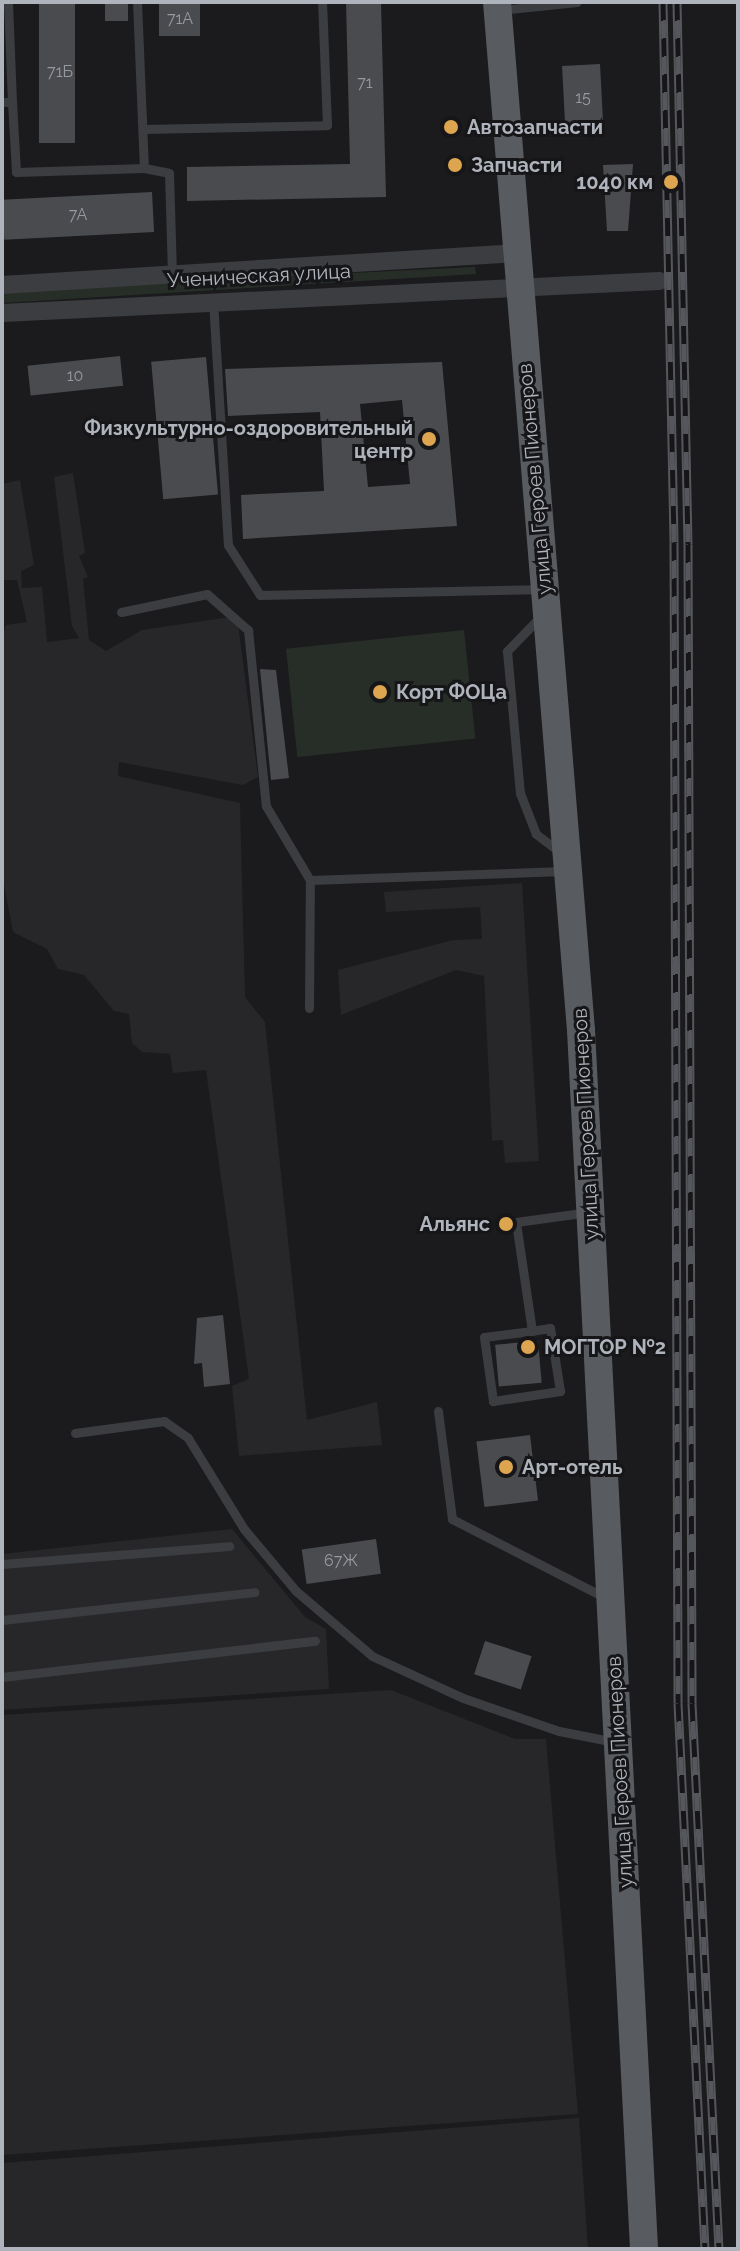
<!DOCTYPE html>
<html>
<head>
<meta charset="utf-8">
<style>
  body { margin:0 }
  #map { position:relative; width:740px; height:2251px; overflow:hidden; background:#1b1b1d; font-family:Raleway,sans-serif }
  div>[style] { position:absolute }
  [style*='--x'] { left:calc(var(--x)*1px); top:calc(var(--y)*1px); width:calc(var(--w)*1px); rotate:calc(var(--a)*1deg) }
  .built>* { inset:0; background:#27272a }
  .green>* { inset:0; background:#272e28; transform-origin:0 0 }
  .building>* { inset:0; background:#4a4b4f; transform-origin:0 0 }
  .service>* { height:9px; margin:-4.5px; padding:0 4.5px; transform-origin:4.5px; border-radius:4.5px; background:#3c3d41 }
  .minor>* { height:18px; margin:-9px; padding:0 9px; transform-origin:9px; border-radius:9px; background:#3c3d41 }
  .primary>* { height:28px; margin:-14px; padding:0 14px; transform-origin:14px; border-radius:14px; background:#585b60 }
  .rail>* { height:9px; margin-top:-4.5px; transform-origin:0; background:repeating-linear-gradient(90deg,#161618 0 18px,#55575c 0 36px); box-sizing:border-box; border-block:2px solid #55575c }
  .dots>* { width:22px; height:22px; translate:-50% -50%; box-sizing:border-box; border:4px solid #161618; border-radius:50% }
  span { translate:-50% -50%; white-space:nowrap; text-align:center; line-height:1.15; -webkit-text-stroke:6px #161618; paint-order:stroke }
  .number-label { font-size:16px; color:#9699a0 }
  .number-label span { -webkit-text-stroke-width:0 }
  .poi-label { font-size:20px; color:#afb3bb; font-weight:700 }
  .left { translate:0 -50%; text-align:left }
  .right { translate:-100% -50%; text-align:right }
  .street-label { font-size:20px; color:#afb3bb }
  .frame { position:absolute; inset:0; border:4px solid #afb3bb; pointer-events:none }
</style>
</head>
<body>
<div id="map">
  <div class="built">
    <div style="clip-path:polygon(73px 473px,85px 553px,79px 556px,88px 577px,83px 579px,89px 640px,106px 651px,142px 630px,237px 616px,258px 777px,243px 785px,119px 762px,118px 776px,240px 803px,245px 997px,265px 1022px,307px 1420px,377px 1402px,382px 1445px,239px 1456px,232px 1386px,249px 1379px,206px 1070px,173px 1073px,170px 1054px,142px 1052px,132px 1043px,129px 1014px,114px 1011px,84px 975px,58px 969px,47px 949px,13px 932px,2px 874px,2px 639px,6px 625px,27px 622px,17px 580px,2px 580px,2px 484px,20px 480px,34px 565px,21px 571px,22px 588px,42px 587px,47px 642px,79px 638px,72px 626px,54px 477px)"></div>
    <div style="clip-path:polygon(522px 883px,539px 1161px,505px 1163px,503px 1140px,492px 1141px,484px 976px,456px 970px,341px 1015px,338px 970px,453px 940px,482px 939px,480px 907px,386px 912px,384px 892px)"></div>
    <div style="clip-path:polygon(232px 1529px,305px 1617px,326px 1629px,329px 1689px,2px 1710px,2px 1554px)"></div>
    <div style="clip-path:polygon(391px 1690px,515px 1739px,546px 1739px,578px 2114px,2px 2155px,2px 1715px)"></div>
    <div style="clip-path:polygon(579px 2118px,588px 2249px,2px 2249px,2px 2163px)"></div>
  </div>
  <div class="green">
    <div style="clip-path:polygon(475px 267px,476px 274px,2px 303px,2px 290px)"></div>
    <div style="left:464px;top:630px;width:109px;height:179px;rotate:84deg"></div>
  </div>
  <div class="building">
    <div style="left:39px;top:2px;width:36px;height:141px"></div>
    <div style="left:105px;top:2px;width:23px;height:19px"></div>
    <div style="left:159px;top:2px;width:41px;height:34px"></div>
    <div style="clip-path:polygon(346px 2px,381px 2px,386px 197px,187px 201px,187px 167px,350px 164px)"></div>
    <div style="left:600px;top:64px;width:66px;height:38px;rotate:87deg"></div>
    <div style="clip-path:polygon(633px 164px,628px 231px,607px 231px,603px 165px)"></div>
    <div style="left:152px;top:192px;width:40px;height:150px;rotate:87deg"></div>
    <div style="left:120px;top:356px;width:30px;height:93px;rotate:84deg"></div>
    <div style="left:206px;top:357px;width:138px;height:55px;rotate:85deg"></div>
    <div style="clip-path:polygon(evenodd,442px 362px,457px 526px,243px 539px,241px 495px,324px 491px,320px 412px,228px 416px,225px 369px,442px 362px,402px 400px,410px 484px,368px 487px,360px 404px,402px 400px)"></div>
    <div style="clip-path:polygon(260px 669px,276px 670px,289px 778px,271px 780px)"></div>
    <div style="clip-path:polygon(223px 1315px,230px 1384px,204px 1387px,202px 1363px,194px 1364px,197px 1318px)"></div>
    <div style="left:538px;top:1341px;width:42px;height:43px;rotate:85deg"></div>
    <div style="left:530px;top:1435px;width:66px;height:54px;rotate:83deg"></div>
    <div style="left:376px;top:1539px;width:35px;height:75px;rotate:82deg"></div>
    <div style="left:485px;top:1641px;width:49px;height:35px;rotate:18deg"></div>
  </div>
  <div class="service">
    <div style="--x:137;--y:2;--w:166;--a:87.6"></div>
    <div style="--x:144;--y:168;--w:25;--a:11"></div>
    <div style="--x:169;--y:173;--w:101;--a:88.3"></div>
    <div style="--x:500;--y:10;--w:77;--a:-5.9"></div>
    <div style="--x:2;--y:102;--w:10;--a:0"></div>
    <div style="--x:12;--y:102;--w:100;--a:-92.3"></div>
    <div style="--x:12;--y:102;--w:70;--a:86.7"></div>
    <div style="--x:16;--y:172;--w:128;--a:-1.8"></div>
    <div style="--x:143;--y:129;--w:184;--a:-1.2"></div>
    <div style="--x:327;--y:125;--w:123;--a:-92.3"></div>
    <div style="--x:213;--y:301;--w:244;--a:86.5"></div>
    <div style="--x:228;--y:545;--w:59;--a:57.4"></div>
    <div style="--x:260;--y:595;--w:280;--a:-1.2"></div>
    <div style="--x:121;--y:612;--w:88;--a:-11.8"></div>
    <div style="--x:207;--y:594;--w:55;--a:41.3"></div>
    <div style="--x:248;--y:630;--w:177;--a:84.2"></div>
    <div style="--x:266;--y:806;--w:86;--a:59.3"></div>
    <div style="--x:310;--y:880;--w:255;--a:-2"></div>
    <div style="--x:543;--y:614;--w:52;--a:134.2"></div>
    <div style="--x:507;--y:651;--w:143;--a:84.8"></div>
    <div style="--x:520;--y:793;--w:44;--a:68.7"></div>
    <div style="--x:536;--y:834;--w:30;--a:37"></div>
    <div style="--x:309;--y:1008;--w:128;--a:-89.6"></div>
    <div style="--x:532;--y:1331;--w:48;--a:172.9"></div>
    <div style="--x:484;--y:1337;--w:65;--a:82"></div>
    <div style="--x:493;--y:1401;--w:68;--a:-8.5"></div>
    <div style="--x:560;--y:1391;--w:64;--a:-99"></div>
    <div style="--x:550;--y:1328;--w:18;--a:171"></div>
    <div style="--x:532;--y:1331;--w:110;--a:-98.4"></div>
    <div style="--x:516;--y:1222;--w:74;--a:-7.8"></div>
    <div style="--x:438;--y:1411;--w:109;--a:82.6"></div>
    <div style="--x:452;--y:1519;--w:173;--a:27.2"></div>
    <div style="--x:75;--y:1433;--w:90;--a:-7.7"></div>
    <div style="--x:164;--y:1421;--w:29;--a:35"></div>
    <div style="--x:188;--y:1438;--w:107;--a:58.4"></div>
    <div style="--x:244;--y:1529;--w:81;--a:50"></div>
    <div style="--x:296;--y:1591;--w:100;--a:40.5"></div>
    <div style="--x:372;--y:1656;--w:100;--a:24.8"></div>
    <div style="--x:463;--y:1698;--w:102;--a:19"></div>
    <div style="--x:559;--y:1731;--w:57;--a:11.1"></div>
    <div style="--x:2;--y:1564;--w:228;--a:-4.5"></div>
    <div style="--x:2;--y:1620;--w:254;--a:-6.3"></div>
    <div style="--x:2;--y:1677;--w:315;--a:-6.6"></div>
  </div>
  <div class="minor">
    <div style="--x:2;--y:285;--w:516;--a:-3.56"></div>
    <div style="--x:2;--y:313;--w:658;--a:-2.79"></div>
  </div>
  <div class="primary">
    <div style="--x:497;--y:2;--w:1031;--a:85.33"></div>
    <div style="--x:581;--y:1030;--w:1221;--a:87.04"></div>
  </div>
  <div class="rail">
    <div style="--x:663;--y:2;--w:540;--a:88.83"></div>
    <div style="--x:674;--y:542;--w:1161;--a:89.8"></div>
    <div style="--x:678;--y:1703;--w:547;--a:87.17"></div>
    <div style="--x:677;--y:2;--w:542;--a:88.84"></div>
    <div style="--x:688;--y:544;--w:1159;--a:89.8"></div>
    <div style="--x:692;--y:1703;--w:547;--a:87.17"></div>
  </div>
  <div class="dots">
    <div style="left:451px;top:127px;background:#dea551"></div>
    <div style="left:455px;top:165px;background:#dea551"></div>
    <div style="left:671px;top:182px;background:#dea551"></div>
    <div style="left:429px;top:439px;background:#dea551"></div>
    <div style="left:380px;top:692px;background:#dea551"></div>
    <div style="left:506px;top:1224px;background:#dea551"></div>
    <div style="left:528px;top:1347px;background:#dea551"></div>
    <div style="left:506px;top:1467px;background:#dea551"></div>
  </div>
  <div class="number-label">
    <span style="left:180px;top:19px">71А</span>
    <span style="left:60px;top:72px">71Б</span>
    <span style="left:365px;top:83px">71</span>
    <span style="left:583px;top:98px">15</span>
    <span style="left:78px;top:215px">7А</span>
    <span style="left:75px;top:376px">10</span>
    <span style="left:341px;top:1561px">67Ж</span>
  </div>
  <div class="poi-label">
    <span class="left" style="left:467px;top:127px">Автозапчасти</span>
    <span class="left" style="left:471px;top:165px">Запчасти</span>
    <span class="right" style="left:653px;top:182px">1040 км</span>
    <span class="right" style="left:413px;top:440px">Физкультурно-оздоровительный<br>центр</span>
    <span class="left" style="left:396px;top:692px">Корт ФОЦа</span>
    <span class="right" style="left:490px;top:1224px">Альянс</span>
    <span class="left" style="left:544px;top:1347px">МОГТОР №2</span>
    <span class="left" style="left:522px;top:1467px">Арт-отель</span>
  </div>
  <div class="street-label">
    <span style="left:259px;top:276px;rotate:-3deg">Ученическая улица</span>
    <span style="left:535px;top:479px;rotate:-95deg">улица Героев Пионеров</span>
    <span style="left:586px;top:1124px;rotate:-93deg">улица Героев Пионеров</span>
    <span style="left:620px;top:1772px;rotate:-93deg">улица Героев Пионеров</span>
  </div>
  <div class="frame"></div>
</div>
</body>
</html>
